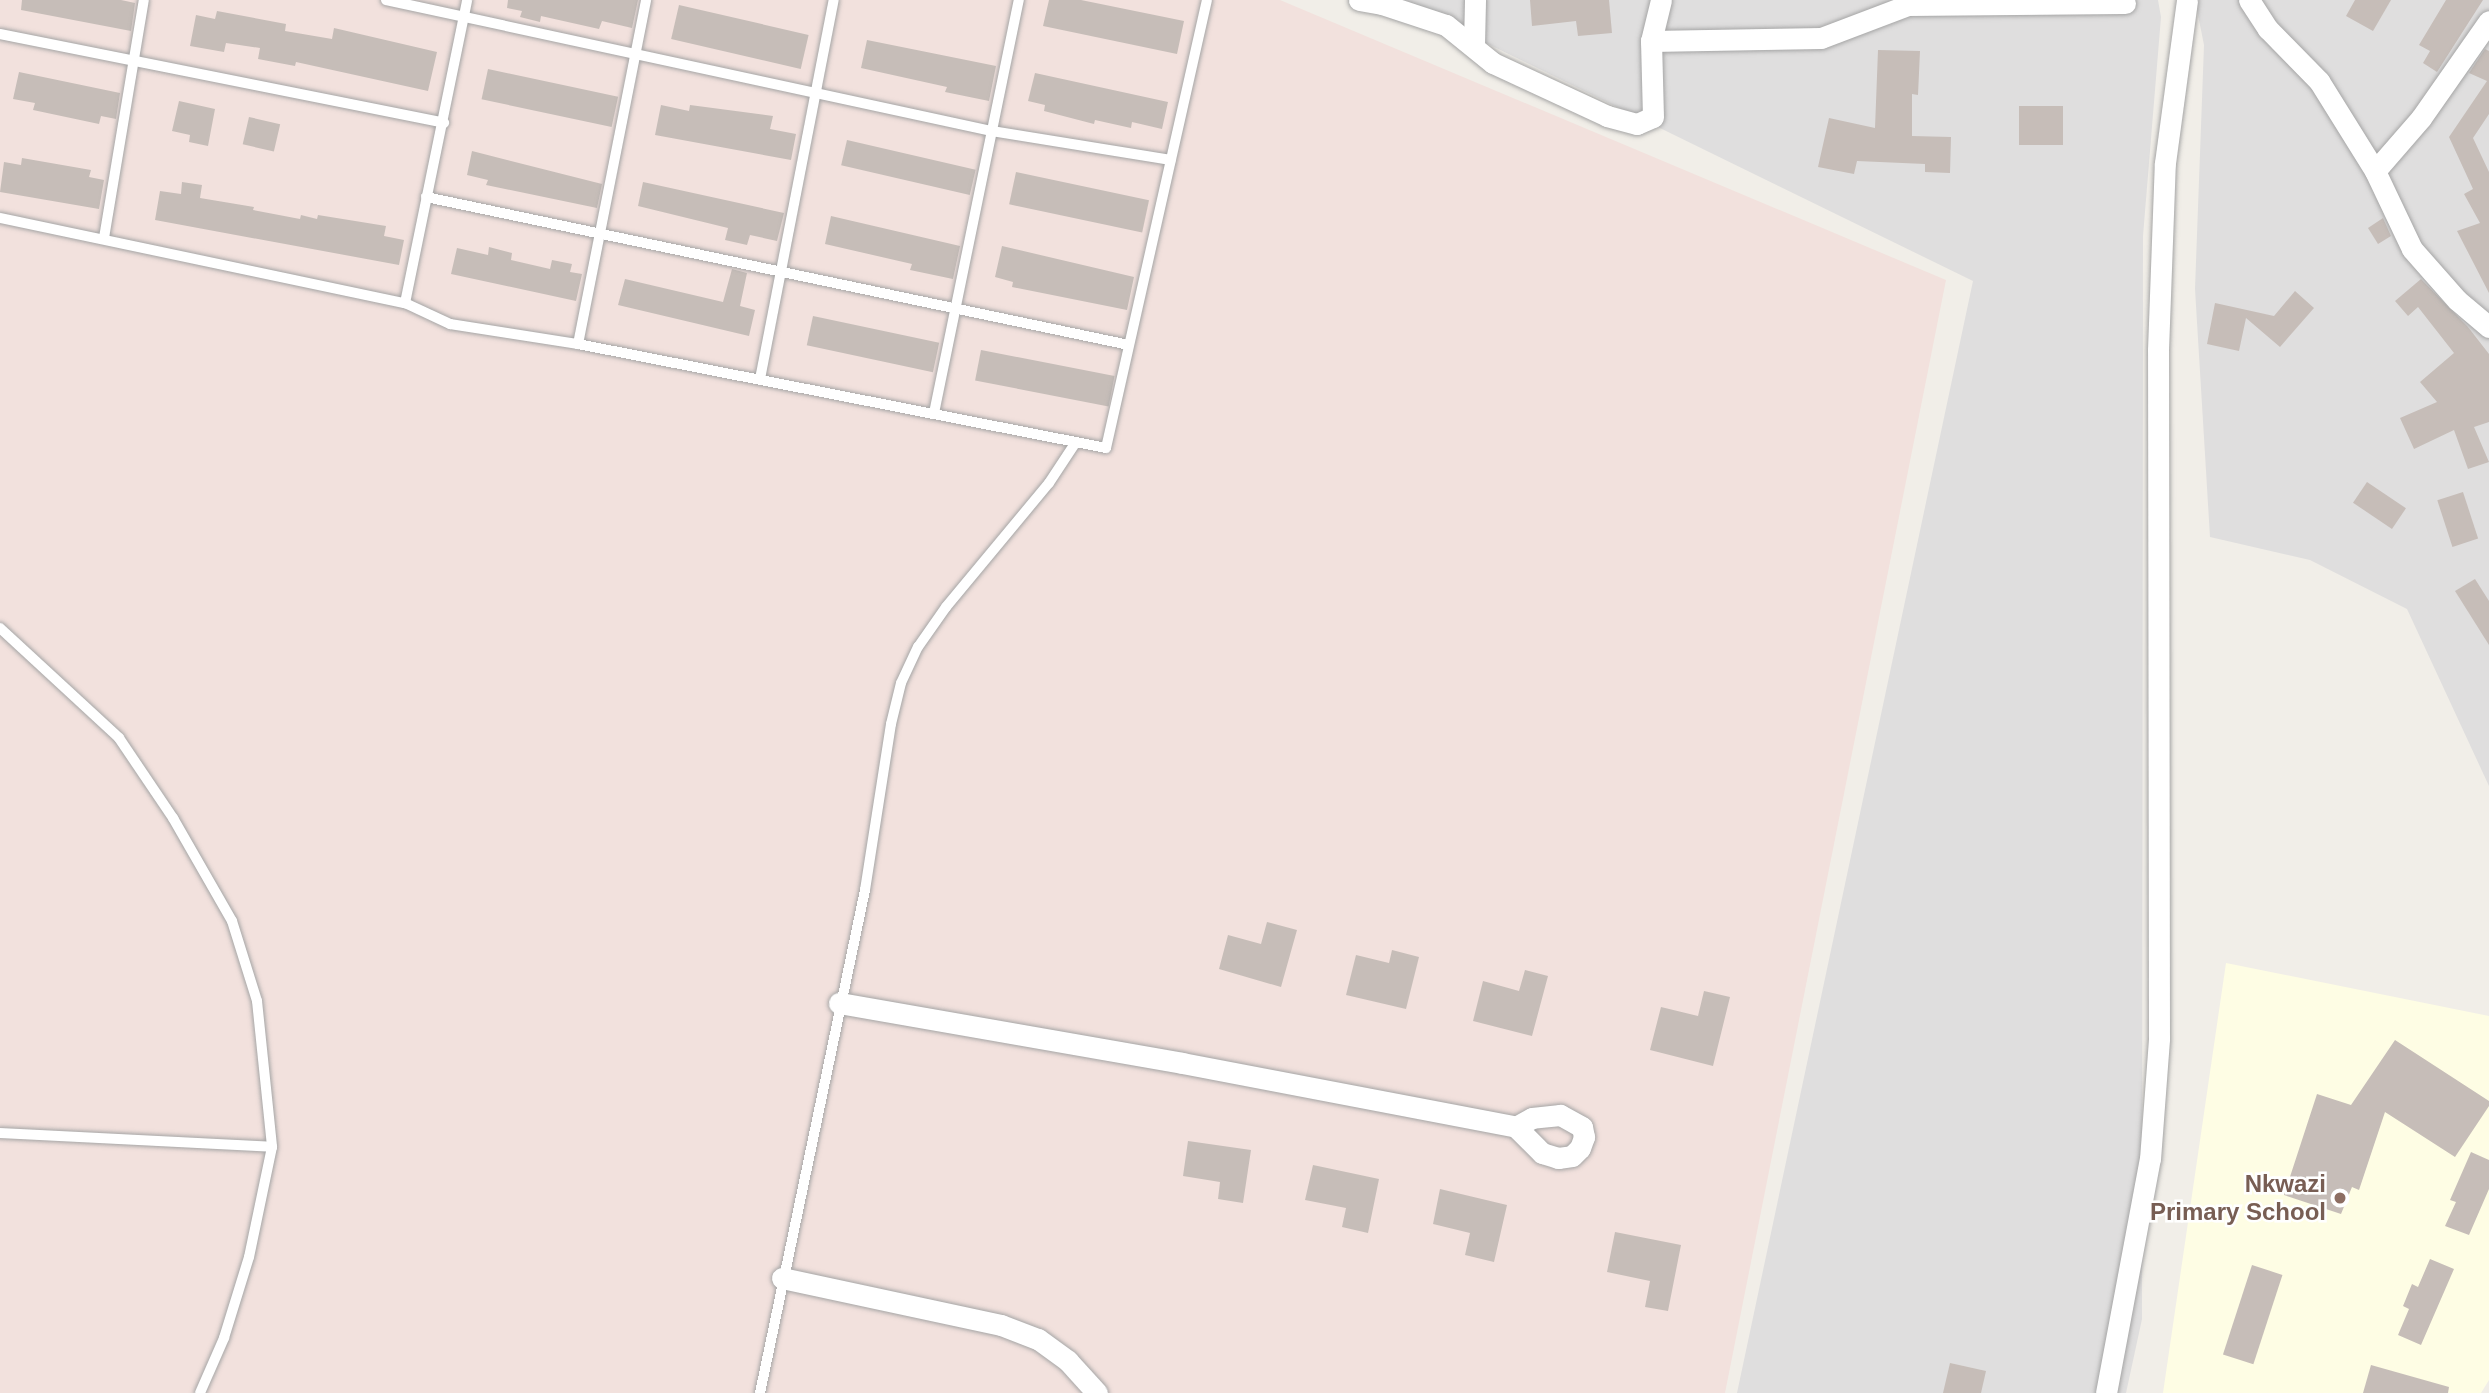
<!DOCTYPE html>
<html>
<head>
<meta charset="utf-8">
<style>
  body { margin:0 }
  #map { position:relative; width:2489px; height:1393px; overflow:hidden; background:#f1eee8; font-family:Arial,sans-serif }
  div>[style] { position:absolute }
  [style*='--x'] { left:calc(var(--x)*1px); top:calc(var(--y)*1px); width:calc(var(--w)*1px); rotate:calc(var(--a)*1deg) }
  .residential>* { inset:0; background:#dfdede }
  .education>* { inset:0; background:#fefde4 }
  .military>* { inset:0; background:#f2e1dd }
  .building>* { inset:0; background:#c6bdb8; transform-origin:0 0 }
  .roads { filter:drop-shadow(0 0 2px #a5a5a5) drop-shadow(0 0 2px #a5a5a5) }
  .service>* { height:10px; margin:-5px; padding:0 5px; transform-origin:5px; border-radius:5px; background:#fff }
  .minor>* { height:21px; margin:-10.5px; padding:0 10.5px; transform-origin:10.5px; border-radius:10.5px; background:#fff }
  .dots>* { width:19px; height:19px; translate:-50% -50%; box-sizing:border-box; border:4px solid #fff; border-radius:50% }
  span { translate:-50% -50%; white-space:nowrap; text-align:center; line-height:1.15; -webkit-text-stroke:5px #fff; paint-order:stroke }
  .education-label { font-size:24px; color:#785e54; font-weight:700 }
  .right { translate:-100% -50%; text-align:right }
</style>
</head>
<body>
<div id="map">
  <div class="residential">
    <div style="clip-path:polygon(1398px 0,2158px 0,2161px 17px,2143px 236px,2142px 1319px,2126px 1393px,1737px 1393px,1973px 281px)"></div>
    <div style="clip-path:polygon(2195px 0,2489px 0,2489px 786px,2407px 609px,2310px 560px,2210px 537px,2195px 289px,2204px 45px)"></div>
  </div>
  <div class="education">
    <div style="clip-path:polygon(2226px 963px,2489px 1016px,2489px 1380px,2481px 1393px,2163px 1393px)"></div>
  </div>
  <div class="military">
    <div style="clip-path:polygon(0 0,1280px 0,1946px 280px,1725px 1393px,0 1393px)"></div>
  </div>
  <div class="building">
    <div style="clip-path:polygon(22px 0,121px 0,135px 3px,131px 31px,21px 10px)"></div>
    <div style="clip-path:polygon(508px 0,638px 0,632px 28px,602px 21px,599px 29px,541px 16px,540px 22px,520px 17px,522px 11px,507px 8px)"></div>
    <div style="clip-path:polygon(1049px 0,1081px 0,1184px 21px,1177px 54px,1043px 26px)"></div>
    <div style="clip-path:polygon(1530px 0,1609px 0,1612px 33px,1578px 36px,1576px 21px,1532px 26px)"></div>
    <div style="clip-path:polygon(2355px 0,2391px 0,2373px 31px,2346px 16px)"></div>
    <div style="clip-path:polygon(2446px 0,2483px 0,2437px 72px,2423px 63px,2430px 51px,2419px 45px)"></div>
    <div style="left:679px;top:5px;width:133px;height:35px;rotate:13deg"></div>
    <div style="clip-path:polygon(217px 11px,286px 24px,285px 31px,332px 39px,334px 28px,437px 52px,428px 91px,296px 62px,295px 66px,258px 59px,260px 48px,226px 43px,224px 52px,190px 46px,196px 15px,215px 19px)"></div>
    <div style="clip-path:polygon(867px 40px,996px 66px,989px 101px,945px 92px,947px 87px,861px 68px)"></div>
    <div style="clip-path:polygon(2485px 49px,2489px 51px,2489px 114px,2473px 138px,2489px 172px,2489px 293px,2457px 231px,2480px 223px,2464px 194px,2473px 189px,2449px 137px,2487px 81px,2469px 73px)"></div>
    <div style="clip-path:polygon(1878px 50px,1920px 51px,1918px 95px,1912px 94px,1912px 136px,1951px 137px,1950px 173px,1925px 172px,1925px 164px,1857px 161px,1854px 174px,1818px 167px,1829px 118px,1875px 128px)"></div>
    <div style="left:488px;top:69px;width:133px;height:31px;rotate:12deg"></div>
    <div style="clip-path:polygon(19px 72px,120px 93px,116px 119px,101px 116px,99px 124px,33px 110px,35px 103px,13px 99px)"></div>
    <div style="clip-path:polygon(1035px 73px,1168px 102px,1162px 129px,1132px 122px,1131px 128px,1095px 120px,1094px 124px,1044px 111px,1045px 105px,1028px 101px)"></div>
    <div style="clip-path:polygon(179px 101px,215px 109px,208px 146px,189px 142px,190px 135px,172px 131px)"></div>
    <div style="clip-path:polygon(661px 105px,689px 111px,690px 105px,773px 116px,770px 129px,796px 134px,791px 160px,655px 135px)"></div>
    <div style="left:2019px;top:106px;width:44px;height:39px"></div>
    <div style="left:249px;top:117px;width:32px;height:28px;rotate:13deg"></div>
    <div style="left:847px;top:140px;width:132px;height:26px;rotate:13deg"></div>
    <div style="clip-path:polygon(472px 151px,602px 184px,597px 208px,486px 185px,488px 180px,467px 175px)"></div>
    <div style="clip-path:polygon(22px 158px,91px 170px,89px 177px,104px 180px,99px 209px,0 192px,4px 162px,21px 165px)"></div>
    <div style="left:1016px;top:172px;width:136px;height:33px;rotate:12deg"></div>
    <div style="clip-path:polygon(182px 182px,202px 185px,200px 198px,254px 207px,253px 210px,300px 219px,301px 215px,317px 219px,318px 215px,386px 226px,384px 236px,404px 240px,399px 265px,155px 220px,160px 191px,181px 194px)"></div>
    <div style="clip-path:polygon(643px 182px,784px 213px,777px 241px,750px 235px,747px 245px,725px 240px,728px 228px,638px 206px)"></div>
    <div style="clip-path:polygon(831px 216px,960px 246px,953px 279px,910px 270px,912px 264px,825px 244px)"></div>
    <div style="clip-path:polygon(2383px 218px,2391px 236px,2378px 244px,2368px 228px)"></div>
    <div style="clip-path:polygon(1002px 246px,1134px 277px,1127px 310px,1012px 287px,1013px 282px,995px 277px)"></div>
    <div style="clip-path:polygon(489px 247px,512px 253px,511px 260px,550px 269px,552px 260px,572px 264px,570px 272px,582px 274px,576px 301px,451px 274px,457px 248px,488px 255px)"></div>
    <div style="clip-path:polygon(732px 269px,747px 273px,740px 306px,755px 310px,749px 336px,618px 305px,625px 279px,723px 302px)"></div>
    <div style="clip-path:polygon(2421px 279px,2468px 327px,2489px 354px,2489px 422px,2474px 427px,2489px 462px,2468px 469px,2454px 430px,2414px 449px,2400px 418px,2437px 402px,2420px 382px,2454px 353px,2418px 307px,2408px 316px,2395px 301px)"></div>
    <div style="clip-path:polygon(2295px 291px,2314px 308px,2280px 347px,2246px 318px,2239px 351px,2207px 344px,2215px 303px,2274px 316px)"></div>
    <div style="left:813px;top:316px;width:129px;height:30px;rotate:12deg"></div>
    <div style="left:981px;top:350px;width:136px;height:31px;rotate:11deg"></div>
    <div style="left:2367px;top:482px;width:47px;height:25px;rotate:34deg"></div>
    <div style="left:2463px;top:492px;width:49px;height:27px;rotate:72deg"></div>
    <div style="clip-path:polygon(2475px 579px,2489px 601px,2489px 645px,2455px 591px)"></div>
    <div style="clip-path:polygon(1267px 922px,1297px 930px,1281px 987px,1219px 969px,1228px 935px,1261px 944px)"></div>
    <div style="clip-path:polygon(1392px 950px,1419px 957px,1406px 1009px,1346px 995px,1356px 955px,1389px 963px)"></div>
    <div style="clip-path:polygon(1525px 970px,1548px 976px,1532px 1036px,1473px 1021px,1483px 981px,1519px 991px)"></div>
    <div style="clip-path:polygon(1704px 991px,1730px 997px,1713px 1066px,1650px 1050px,1661px 1007px,1698px 1016px)"></div>
    <div style="clip-path:polygon(2395px 1040px,2489px 1101px,2489px 1106px,2455px 1157px,2385px 1112px,2359px 1190px,2352px 1187px,2341px 1214px,2284px 1195px,2317px 1094px,2351px 1105px)"></div>
    <div style="clip-path:polygon(1188px 1141px,1251px 1150px,1243px 1203px,1218px 1199px,1220px 1182px,1183px 1176px)"></div>
    <div style="clip-path:polygon(2471px 1152px,2489px 1160px,2489px 1189px,2469px 1235px,2445px 1226px,2456px 1202px,2450px 1200px)"></div>
    <div style="clip-path:polygon(1313px 1165px,1379px 1179px,1368px 1233px,1342px 1227px,1346px 1208px,1305px 1200px)"></div>
    <div style="clip-path:polygon(1440px 1189px,1507px 1205px,1494px 1262px,1465px 1255px,1470px 1233px,1433px 1224px)"></div>
    <div style="clip-path:polygon(1615px 1232px,1681px 1245px,1668px 1311px,1645px 1307px,1650px 1281px,1607px 1272px)"></div>
    <div style="clip-path:polygon(2430px 1259px,2454px 1269px,2421px 1345px,2398px 1335px,2409px 1309px,2403px 1306px,2412px 1284px,2418px 1287px)"></div>
    <div style="left:2252px;top:1265px;width:32px;height:94px;rotate:18deg"></div>
    <div style="clip-path:polygon(1950px 1363px,1986px 1371px,1981px 1393px,1943px 1393px)"></div>
    <div style="clip-path:polygon(2371px 1365px,2449px 1387px,2448px 1393px,2363px 1393px)"></div>
  </div>
  <div class="roads">
    <div class="service">
      <div style="--x:386;--y:0;--w:620;--a:12.2"></div>
      <div style="--x:992;--y:131;--w:181;--a:9.2"></div>
      <div style="--x:0;--y:34;--w:453;--a:11.3"></div>
      <div style="--x:426;--y:197;--w:718;--a:11.89"></div>
      <div style="--x:0;--y:218;--w:414;--a:11.9"></div>
      <div style="--x:405;--y:303;--w:50;--a:25"></div>
      <div style="--x:450;--y:324;--w:130;--a:8.9"></div>
      <div style="--x:578;--y:344;--w:538;--a:11.14"></div>
      <div style="--x:1106;--y:448;--w:459;--a:-77.3"></div>
      <div style="--x:104;--y:238;--w:241;--a:-80.5"></div>
      <div style="--x:405;--y:303;--w:309;--a:-78.4"></div>
      <div style="--x:578;--y:344;--w:351;--a:-78.8"></div>
      <div style="--x:760;--y:379;--w:386;--a:-79"></div>
      <div style="--x:934;--y:413;--w:422;--a:-78.4"></div>
      <div style="--x:0;--y:628;--w:162;--a:42.7"></div>
      <div style="--x:119;--y:738;--w:97;--a:56"></div>
      <div style="--x:173;--y:818;--w:119;--a:60.2"></div>
      <div style="--x:232;--y:921;--w:84;--a:72.6"></div>
      <div style="--x:257;--y:1001;--w:147;--a:84.1"></div>
      <div style="--x:272;--y:1147;--w:112;--a:101.8"></div>
      <div style="--x:249;--y:1257;--w:85;--a:107.2"></div>
      <div style="--x:224;--y:1338;--w:60;--a:113.6"></div>
      <div style="--x:0;--y:1133;--w:272;--a:2.9"></div>
      <div style="--x:760;--y:1393;--w:514;--a:-78.21"></div>
      <div style="--x:865;--y:890;--w:168;--a:-81.1"></div>
      <div style="--x:891;--y:724;--w:42;--a:-76.3"></div>
      <div style="--x:901;--y:683;--w:40;--a:-65"></div>
      <div style="--x:918;--y:647;--w:49;--a:-55"></div>
      <div style="--x:946;--y:607;--w:161;--a:-50.3"></div>
      <div style="--x:1049;--y:483;--w:49;--a:-56.6"></div>
    </div>
    <div class="minor">
      <div style="--x:1359;--y:0;--w:23;--a:10"></div>
      <div style="--x:1382;--y:4;--w:67;--a:18.2"></div>
      <div style="--x:1446;--y:25;--w:60;--a:39"></div>
      <div style="--x:1493;--y:63;--w:126;--a:24.9"></div>
      <div style="--x:1607;--y:116;--w:31;--a:15"></div>
      <div style="--x:1637;--y:124;--w:17;--a:-24"></div>
      <div style="--x:1653;--y:117;--w:76;--a:-91.5"></div>
      <div style="--x:1651;--y:41;--w:42;--a:-76.3"></div>
      <div style="--x:2249;--y:0;--w:35;--a:57"></div>
      <div style="--x:2268;--y:29;--w:73;--a:45.6"></div>
      <div style="--x:2319;--y:81;--w:106;--a:58.1"></div>
      <div style="--x:2375;--y:171;--w:86;--a:64.6"></div>
      <div style="--x:2412;--y:249;--w:68;--a:48.6"></div>
      <div style="--x:2457;--y:300;--w:42;--a:40.2"></div>
      <div style="--x:1651;--y:41;--w:170;--a:-1"></div>
      <div style="--x:1821;--y:38;--w:93;--a:-20.8"></div>
      <div style="--x:1908;--y:5;--w:217;--a:-0.5"></div>
      <div style="--x:1474;--y:45;--w:45;--a:-88.7"></div>
      <div style="--x:2375;--y:171;--w:70;--a:-49"></div>
      <div style="--x:2421;--y:118;--w:118;--a:-55"></div>
      <div style="--x:839;--y:1003;--w:348;--a:9.9"></div>
      <div style="--x:1182;--y:1063;--w:340;--a:10.8"></div>
      <div style="--x:1516;--y:1127;--w:37;--a:45"></div>
      <div style="--x:1542;--y:1153;--w:17;--a:17"></div>
      <div style="--x:1558;--y:1158;--w:14;--a:-8"></div>
      <div style="--x:1572;--y:1156;--w:11;--a:-45"></div>
      <div style="--x:1580;--y:1148;--w:12;--a:-70"></div>
      <div style="--x:1584;--y:1137;--w:10;--a:-101"></div>
      <div style="--x:1582;--y:1127;--w:25;--a:-151"></div>
      <div style="--x:1560;--y:1115;--w:28;--a:174"></div>
      <div style="--x:1532;--y:1118;--w:18;--a:151"></div>
      <div style="--x:782;--y:1278;--w:224;--a:12.1"></div>
      <div style="--x:1001;--y:1325;--w:40;--a:21"></div>
      <div style="--x:1038;--y:1339;--w:37;--a:36"></div>
      <div style="--x:1068;--y:1361;--w:43;--a:47.8"></div>
      <div style="--x:2106;--y:1393;--w:238;--a:-79.4"></div>
      <div style="--x:2150;--y:1159;--w:121;--a:-85.7"></div>
      <div style="--x:2159;--y:1038;--w:688;--a:-90.08"></div>
      <div style="--x:2158;--y:350;--w:187;--a:-87.9"></div>
      <div style="--x:2165;--y:163;--w:164;--a:-82.3"></div>
    </div>
  </div>
  <div class="dots">
    <div style="left:2340px;top:1198px;background:#8d6e63"></div>
  </div>
  <div class="education-label">
    <span class="right" style="left:2326px;top:1198px">Nkwazi<br>Primary School</span>
  </div>
</div>
</body>
</html>
